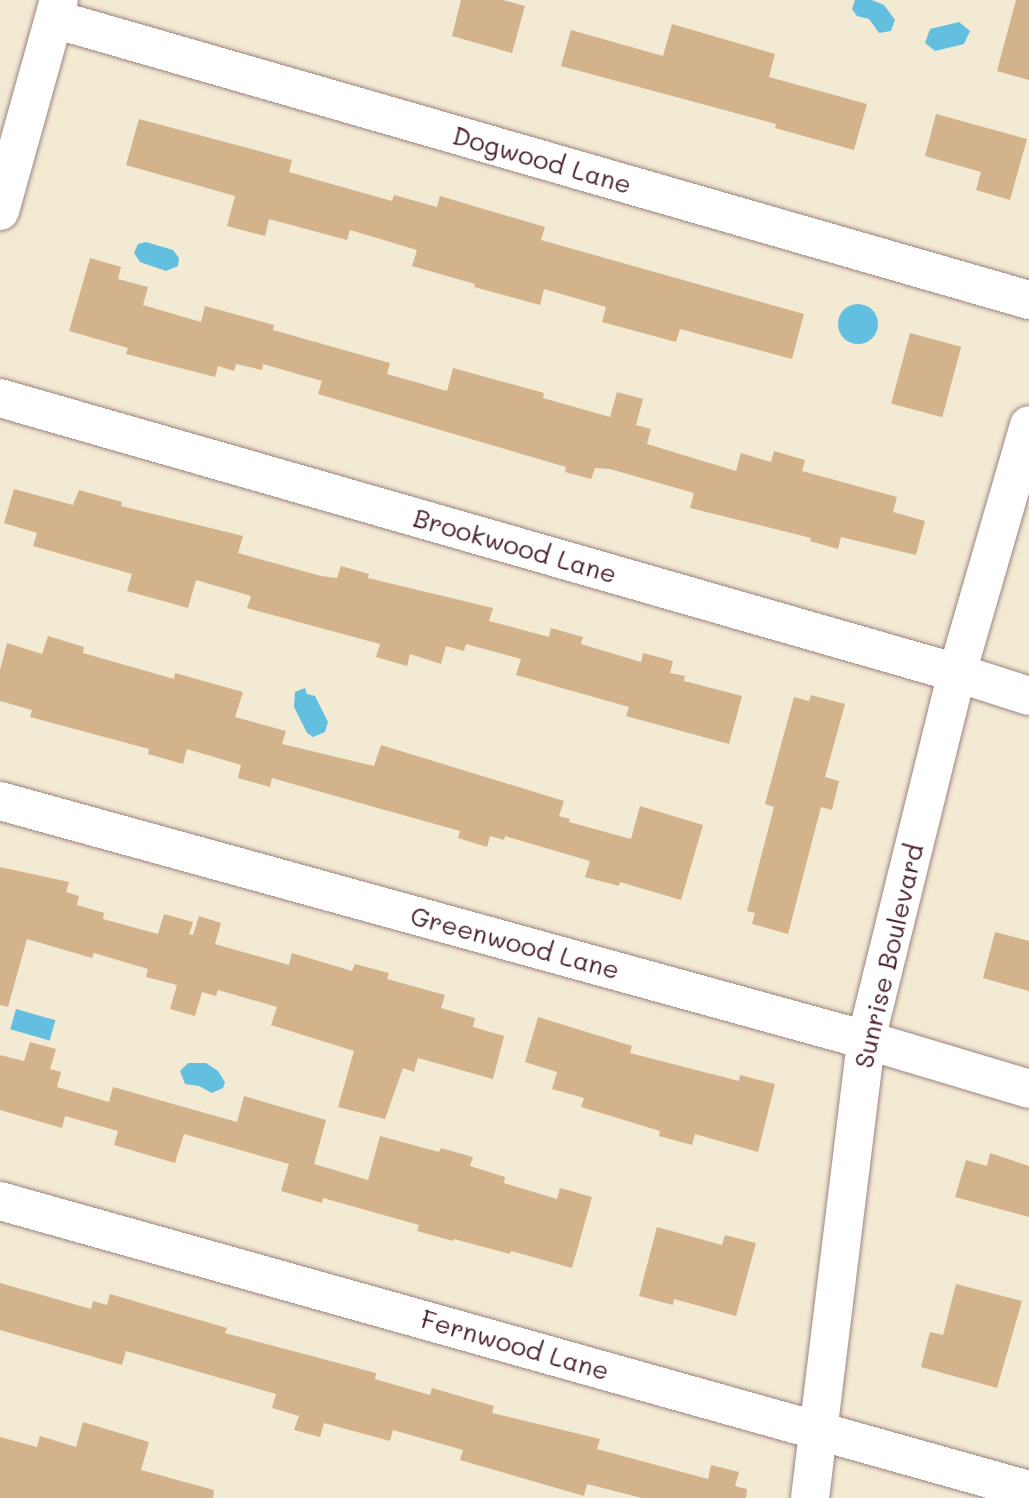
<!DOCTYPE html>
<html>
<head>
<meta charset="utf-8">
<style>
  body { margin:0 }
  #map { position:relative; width:1029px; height:1498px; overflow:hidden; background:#f3ead4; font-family:Mali,sans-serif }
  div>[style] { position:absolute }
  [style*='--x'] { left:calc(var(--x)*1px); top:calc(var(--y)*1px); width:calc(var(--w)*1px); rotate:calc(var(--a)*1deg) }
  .water>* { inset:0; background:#62bfe0; transform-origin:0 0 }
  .round { border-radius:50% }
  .building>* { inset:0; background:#d3b38c; transform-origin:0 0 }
  .roads { filter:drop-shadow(0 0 2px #9e8480) drop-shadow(0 0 2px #9e8480) }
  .street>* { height:38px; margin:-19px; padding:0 19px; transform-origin:19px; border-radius:19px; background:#fff }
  span { translate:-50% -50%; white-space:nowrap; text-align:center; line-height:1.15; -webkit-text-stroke:6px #fff; paint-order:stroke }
  .street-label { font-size:26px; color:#4a1f2b }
</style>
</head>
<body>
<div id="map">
  <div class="water">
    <div style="clip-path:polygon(855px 0,872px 0,884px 5px,895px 20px,891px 31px,879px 33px,869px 19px,857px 16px,852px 9px)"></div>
    <div style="clip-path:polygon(959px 22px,970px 31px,964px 44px,935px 51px,925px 43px,930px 29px)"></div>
    <div style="clip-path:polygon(146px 242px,173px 250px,179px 258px,178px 266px,166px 271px,140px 262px,134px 253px,138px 244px)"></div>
    <div class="round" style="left:838px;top:304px;width:40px;height:40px"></div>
    <div style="clip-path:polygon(305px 688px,307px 694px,315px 696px,328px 722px,325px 732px,313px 737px,307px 733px,294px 707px,295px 692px)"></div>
    <div style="left:16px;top:1009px;width:41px;height:21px;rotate:16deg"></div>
    <div style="clip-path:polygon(188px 1063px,206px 1063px,218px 1071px,225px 1082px,223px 1088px,212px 1093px,199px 1086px,185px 1084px,180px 1071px)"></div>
  </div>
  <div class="building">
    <div style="clip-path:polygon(461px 0,503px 0,525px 6px,512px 53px,452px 36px)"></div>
    <div style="clip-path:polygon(1016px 0,1029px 0,1029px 80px,997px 71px)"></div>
    <div style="clip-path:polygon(672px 24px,775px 54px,769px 77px,867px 104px,854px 150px,775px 128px,776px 124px,561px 66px,571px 30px,663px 56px)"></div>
    <div style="clip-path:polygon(936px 114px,1027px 139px,1010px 200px,976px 190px,981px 172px,925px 156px)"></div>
    <div style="clip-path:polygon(139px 119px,292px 160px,289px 172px,392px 201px,394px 195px,437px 207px,440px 196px,545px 227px,541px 240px,804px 314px,792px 359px,680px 329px,676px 342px,602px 322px,606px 307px,544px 289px,540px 305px,474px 287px,475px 284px,412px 266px,417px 250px,350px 230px,347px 240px,269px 219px,265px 236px,227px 226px,235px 196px,126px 165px)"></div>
    <div style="clip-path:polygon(90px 258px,121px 267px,118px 279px,148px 287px,143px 305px,201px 322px,205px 306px,274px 325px,273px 330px,390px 363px,387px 374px,447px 391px,453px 368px,544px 393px,543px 398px,610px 417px,617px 392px,643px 399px,636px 425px,651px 429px,647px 444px,736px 471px,741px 453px,771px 462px,774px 451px,805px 460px,802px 471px,897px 497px,893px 512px,925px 521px,916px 555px,841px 537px,838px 549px,810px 541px,811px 538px,690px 508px,694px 493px,610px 469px,595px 468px,591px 479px,565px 472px,566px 467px,318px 394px,322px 381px,263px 364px,262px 370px,236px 364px,234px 371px,218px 366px,215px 377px,126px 354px,128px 348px,69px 331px)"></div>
    <div style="left:910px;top:333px;width:53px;height:73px;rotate:15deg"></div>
    <div style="clip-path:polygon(14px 489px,73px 505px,79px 490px,122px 502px,121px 506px,243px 536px,238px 553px,321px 576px,337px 578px,341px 566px,369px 574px,368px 578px,493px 608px,489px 621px,549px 637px,551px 628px,583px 637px,581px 644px,641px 662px,643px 653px,673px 661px,670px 673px,685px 676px,684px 681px,742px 696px,729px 744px,626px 716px,629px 707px,516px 675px,521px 659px,466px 644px,464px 651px,446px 646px,441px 664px,410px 654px,407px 666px,376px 657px,380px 644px,247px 608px,251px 596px,196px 580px,188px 608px,127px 591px,132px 574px,33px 546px,37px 533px,4px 523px)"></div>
    <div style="clip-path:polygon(48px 636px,84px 647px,83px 653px,174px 679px,175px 673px,243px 692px,235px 717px,286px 731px,282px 744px,374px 766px,381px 745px,564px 801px,559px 816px,570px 819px,569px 822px,631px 839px,640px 806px,703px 825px,681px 900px,620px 882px,619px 886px,585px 877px,590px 861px,505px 836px,504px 840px,490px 836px,487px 847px,458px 838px,460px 831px,367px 805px,272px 778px,270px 787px,238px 778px,241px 765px,187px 749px,183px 764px,148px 754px,149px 749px,30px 717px,32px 710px,0 701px,0 670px,7px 643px,42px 654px)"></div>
    <div style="clip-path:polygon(811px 695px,845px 704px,825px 777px,839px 781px,832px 810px,821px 807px,788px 934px,752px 924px,755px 913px,747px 911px,774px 807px,765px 804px,794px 697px,809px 701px)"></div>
    <div style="clip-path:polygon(0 867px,69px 882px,66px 892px,79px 896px,77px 905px,104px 913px,103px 919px,158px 934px,164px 914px,193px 922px,189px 934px,193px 935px,199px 916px,221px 923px,215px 944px,289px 965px,292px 953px,352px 971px,355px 964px,389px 973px,387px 979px,445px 995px,441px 1008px,475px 1018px,473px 1027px,504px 1036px,493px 1079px,418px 1058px,414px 1072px,403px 1068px,385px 1119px,338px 1107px,354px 1051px,271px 1025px,277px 1007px,218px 990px,216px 996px,202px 992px,195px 1016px,170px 1009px,177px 985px,146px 977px,148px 969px,94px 953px,92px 958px,27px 939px,8px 1007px,0 1005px)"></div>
    <div style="clip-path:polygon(995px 932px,1029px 941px,1029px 991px,983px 978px)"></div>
    <div style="clip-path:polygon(538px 1017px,632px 1046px,630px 1053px,739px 1081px,740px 1075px,775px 1084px,758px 1152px,695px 1134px,692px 1145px,659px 1136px,660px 1131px,581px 1107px,584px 1098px,552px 1089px,557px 1072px,525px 1062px)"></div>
    <div style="clip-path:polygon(30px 1042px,56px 1049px,50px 1069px,61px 1072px,57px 1087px,109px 1102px,113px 1087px,237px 1122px,244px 1096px,326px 1120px,314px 1164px,368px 1180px,380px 1136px,439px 1152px,441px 1148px,473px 1157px,470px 1166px,505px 1177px,504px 1183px,557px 1199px,560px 1188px,592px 1197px,572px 1268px,511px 1251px,510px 1254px,454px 1239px,453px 1241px,417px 1231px,419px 1225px,323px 1198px,322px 1203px,281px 1191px,289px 1164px,184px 1134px,175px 1163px,114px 1145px,118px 1131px,65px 1116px,62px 1128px,0 1110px,0 1055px,24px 1061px)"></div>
    <div style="clip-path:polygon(990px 1153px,1029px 1166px,1029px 1217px,955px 1197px,966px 1160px,987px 1166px)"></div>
    <div style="clip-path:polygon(657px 1227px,722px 1245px,725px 1235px,756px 1243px,736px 1316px,674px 1299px,673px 1305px,639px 1296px)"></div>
    <div style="clip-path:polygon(0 1283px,91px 1309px,93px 1301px,107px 1305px,110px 1294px,227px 1328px,225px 1333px,376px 1373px,375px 1379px,430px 1395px,432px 1388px,494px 1406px,492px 1413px,600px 1439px,597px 1449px,708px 1479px,711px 1465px,739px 1472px,735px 1486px,747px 1489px,746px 1498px,642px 1498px,587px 1484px,584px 1496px,460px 1460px,463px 1450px,393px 1430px,390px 1441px,324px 1423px,320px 1437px,294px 1430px,299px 1416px,272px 1408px,276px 1394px,126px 1351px,122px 1365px,0 1330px)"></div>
    <div style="clip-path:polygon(956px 1284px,1022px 1301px,997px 1388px,921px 1367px,930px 1332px,943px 1335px)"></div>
    <div style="clip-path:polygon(83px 1422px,149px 1442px,141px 1470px,214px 1490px,213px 1498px,0 1498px,0 1437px,37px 1447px,40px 1436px,76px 1447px)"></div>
  </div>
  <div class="roads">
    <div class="street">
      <div style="--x:54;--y:19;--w:1015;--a:16.08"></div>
      <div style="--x:0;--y:211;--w:219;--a:-74.4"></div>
      <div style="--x:0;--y:398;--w:996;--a:16.03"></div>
      <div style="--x:957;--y:673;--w:76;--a:17.7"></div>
      <div style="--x:0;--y:801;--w:898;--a:15.43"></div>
      <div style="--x:866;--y:1040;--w:170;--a:16.7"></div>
      <div style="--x:0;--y:1201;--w:1069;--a:15.69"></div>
      <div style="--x:810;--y:1498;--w:461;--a:-83"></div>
      <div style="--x:866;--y:1040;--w:378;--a:-76.1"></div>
      <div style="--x:957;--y:673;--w:258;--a:-73.8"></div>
    </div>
  </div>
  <div class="street-label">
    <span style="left:542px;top:160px;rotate:16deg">Dogwood Lane</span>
    <span style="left:515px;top:546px;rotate:16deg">Brookwood Lane</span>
    <span style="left:515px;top:943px;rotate:15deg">Greenwood Lane</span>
    <span style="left:889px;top:956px;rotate:-77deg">Sunrise Boulevard</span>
    <span style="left:515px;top:1345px;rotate:16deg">Fernwood Lane</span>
  </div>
</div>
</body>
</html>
